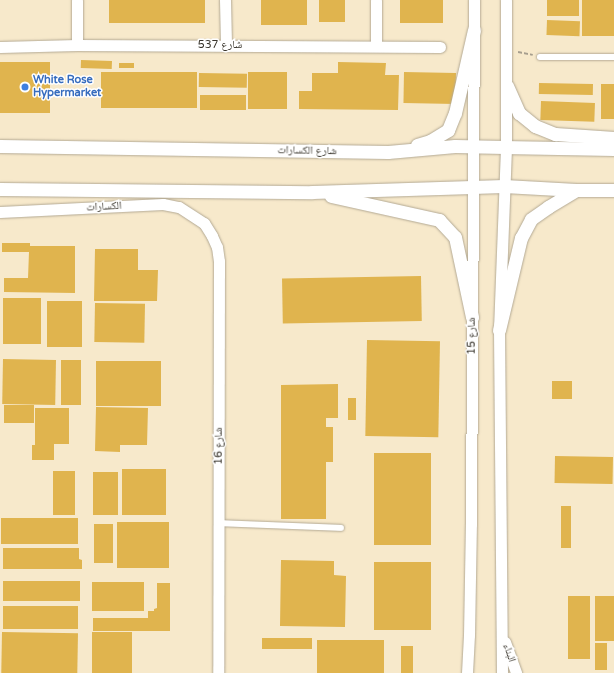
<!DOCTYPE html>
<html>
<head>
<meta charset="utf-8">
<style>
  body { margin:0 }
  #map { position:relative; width:614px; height:673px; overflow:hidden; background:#fdf2dc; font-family:"Varela Round","Noto Naskh Arabic",sans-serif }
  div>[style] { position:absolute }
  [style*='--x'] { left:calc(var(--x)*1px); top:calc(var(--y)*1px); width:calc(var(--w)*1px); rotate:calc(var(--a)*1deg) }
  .built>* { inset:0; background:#f7e9cb; transform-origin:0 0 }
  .building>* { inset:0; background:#e0b44e; transform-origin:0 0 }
  .path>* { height:2px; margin-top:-1px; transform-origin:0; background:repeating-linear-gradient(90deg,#a69e8e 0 4px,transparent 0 6px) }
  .roads { filter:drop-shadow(0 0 1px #b3a994) drop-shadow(0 0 1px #b3a994) }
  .service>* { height:5.5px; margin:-2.75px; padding:0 2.75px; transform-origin:2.75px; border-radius:2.75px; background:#fff }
  .minor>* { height:11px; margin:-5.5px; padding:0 5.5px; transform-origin:5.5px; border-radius:5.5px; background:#fff }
  .tertiary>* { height:13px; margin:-6.5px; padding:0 6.5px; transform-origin:6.5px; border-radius:6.5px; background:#fff }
  .dots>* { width:11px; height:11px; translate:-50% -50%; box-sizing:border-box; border:2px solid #fff; border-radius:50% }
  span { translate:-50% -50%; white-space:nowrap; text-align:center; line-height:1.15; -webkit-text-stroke:3px #fff; paint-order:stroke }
  .street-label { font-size:11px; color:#39352c }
  .shop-label { font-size:11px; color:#366cbe; font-weight:700 }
  .left { translate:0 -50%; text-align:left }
</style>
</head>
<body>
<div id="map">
  <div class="built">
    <div style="left:0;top:0;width:614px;height:673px"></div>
  </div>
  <div class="building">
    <div style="left:109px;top:0;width:96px;height:23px"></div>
    <div style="left:261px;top:0;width:46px;height:25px"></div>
    <div style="left:319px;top:0;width:26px;height:22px"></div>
    <div style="left:400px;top:0;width:43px;height:23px"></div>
    <div style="left:547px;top:0;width:32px;height:16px"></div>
    <div style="left:582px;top:0;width:32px;height:36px"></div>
    <div style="left:547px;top:20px;width:33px;height:15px;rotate:2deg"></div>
    <div style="left:81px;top:60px;width:31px;height:8px;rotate:2deg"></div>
    <div style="left:0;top:62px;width:50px;height:51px"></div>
    <div style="clip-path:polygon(338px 62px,386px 63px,385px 75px,399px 75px,398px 110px,299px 109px,299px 91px,312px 91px,312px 73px,338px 73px)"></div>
    <div style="left:119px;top:63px;width:15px;height:5px"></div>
    <div style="left:101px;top:72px;width:96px;height:36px"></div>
    <div style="left:287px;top:72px;width:37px;height:39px;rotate:90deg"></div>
    <div style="left:404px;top:72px;width:52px;height:31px;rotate:1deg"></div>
    <div style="left:199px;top:73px;width:48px;height:14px;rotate:1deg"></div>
    <div style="left:539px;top:83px;width:54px;height:11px;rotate:1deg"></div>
    <div style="left:614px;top:84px;width:35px;height:13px;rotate:90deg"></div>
    <div style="left:200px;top:95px;width:46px;height:15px"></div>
    <div style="left:541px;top:101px;width:54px;height:19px;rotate:2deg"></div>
    <div style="clip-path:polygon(2px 243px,30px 243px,30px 246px,75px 246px,75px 293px,4px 292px,4px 278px,28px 278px,29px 252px,2px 252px)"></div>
    <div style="clip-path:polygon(95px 249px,138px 249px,138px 270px,158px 270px,157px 301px,94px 301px)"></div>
    <div style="left:421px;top:276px;width:45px;height:139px;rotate:89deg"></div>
    <div style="left:3px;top:298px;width:38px;height:46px"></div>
    <div style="left:47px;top:301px;width:35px;height:46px"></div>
    <div style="left:95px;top:303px;width:50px;height:39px;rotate:1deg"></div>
    <div style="left:367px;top:340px;width:73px;height:96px;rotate:1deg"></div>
    <div style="left:3px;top:359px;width:53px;height:45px;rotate:1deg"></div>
    <div style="left:61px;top:360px;width:20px;height:45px"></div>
    <div style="left:96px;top:361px;width:65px;height:45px"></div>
    <div style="left:552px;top:381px;width:20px;height:18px"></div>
    <div style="clip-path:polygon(338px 384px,338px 418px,326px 418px,326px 427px,333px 427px,333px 462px,326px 462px,326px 519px,281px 519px,281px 385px)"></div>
    <div style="left:348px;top:398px;width:8px;height:22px"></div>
    <div style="left:4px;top:405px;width:30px;height:18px"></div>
    <div style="clip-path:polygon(96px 407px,148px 408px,147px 445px,120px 445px,120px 452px,95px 451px)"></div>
    <div style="clip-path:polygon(35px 408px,69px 408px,69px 444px,54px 444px,54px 460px,32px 460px,32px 445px,35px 445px)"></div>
    <div style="left:374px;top:453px;width:57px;height:92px"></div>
    <div style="left:555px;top:456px;width:58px;height:27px;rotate:1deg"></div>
    <div style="left:122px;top:469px;width:44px;height:46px"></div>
    <div style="left:53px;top:471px;width:22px;height:44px"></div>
    <div style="left:93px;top:472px;width:25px;height:43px"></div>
    <div style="left:561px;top:506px;width:10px;height:42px"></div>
    <div style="left:1px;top:518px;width:77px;height:26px"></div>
    <div style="left:117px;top:522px;width:52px;height:46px"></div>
    <div style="left:94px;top:524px;width:19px;height:39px"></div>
    <div style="clip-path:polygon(3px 548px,79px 548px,79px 559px,82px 560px,82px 569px,3px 569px)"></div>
    <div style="clip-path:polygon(281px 560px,334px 561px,334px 575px,346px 576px,345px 627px,280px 626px)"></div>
    <div style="left:374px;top:562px;width:57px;height:68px"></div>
    <div style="left:3px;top:581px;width:77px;height:20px"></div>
    <div style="left:92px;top:582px;width:52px;height:29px"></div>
    <div style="clip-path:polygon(157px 583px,170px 583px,170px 631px,93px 631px,93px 618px,148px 618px,148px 611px,154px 611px,154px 609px,157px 608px)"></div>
    <div style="left:568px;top:596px;width:22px;height:63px"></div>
    <div style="left:595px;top:596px;width:19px;height:45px"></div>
    <div style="left:3px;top:606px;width:75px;height:23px"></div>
    <div style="left:2px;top:632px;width:76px;height:41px;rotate:1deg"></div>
    <div style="left:92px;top:632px;width:40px;height:41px"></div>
    <div style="left:262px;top:638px;width:50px;height:11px"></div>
    <div style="left:317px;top:640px;width:67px;height:33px"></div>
    <div style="left:595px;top:643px;width:12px;height:27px"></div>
    <div style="left:401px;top:646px;width:12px;height:27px"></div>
  </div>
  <div class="path">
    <div style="--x:518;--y:52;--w:15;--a:11"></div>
  </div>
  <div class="roads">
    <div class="service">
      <div style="--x:540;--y:57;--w:74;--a:0"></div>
      <div style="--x:219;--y:523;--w:122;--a:2.3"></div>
    </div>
    <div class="minor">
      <div style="--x:77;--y:0;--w:45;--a:90"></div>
      <div style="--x:225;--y:0;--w:45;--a:88.7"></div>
      <div style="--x:376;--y:0;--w:46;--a:90"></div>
      <div style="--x:0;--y:47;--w:77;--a:-1.5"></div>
      <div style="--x:77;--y:45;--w:363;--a:0.3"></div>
      <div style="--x:0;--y:212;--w:163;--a:-2.8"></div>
      <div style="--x:163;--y:204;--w:16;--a:11"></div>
      <div style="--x:179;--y:207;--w:30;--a:33"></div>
      <div style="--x:204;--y:223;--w:15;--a:58"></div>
      <div style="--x:212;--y:236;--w:12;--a:66"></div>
      <div style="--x:217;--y:247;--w:14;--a:82"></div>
      <div style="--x:219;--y:261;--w:412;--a:90.1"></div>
      <div style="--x:505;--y:642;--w:33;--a:70"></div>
      <div style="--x:467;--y:673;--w:38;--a:-87"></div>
      <div style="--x:469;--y:635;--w:111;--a:-89"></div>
      <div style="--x:471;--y:524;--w:524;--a:-89.67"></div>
      <div style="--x:502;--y:673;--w:343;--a:-90.5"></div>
      <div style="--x:499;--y:330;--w:183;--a:-87.8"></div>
      <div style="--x:506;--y:147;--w:147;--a:-90"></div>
    </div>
    <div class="tertiary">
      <div style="--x:507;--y:86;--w:30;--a:66"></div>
      <div style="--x:519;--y:113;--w:21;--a:39"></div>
      <div style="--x:535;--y:126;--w:22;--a:22"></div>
      <div style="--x:555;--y:134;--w:59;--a:3.9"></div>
      <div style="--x:417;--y:145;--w:14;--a:-17"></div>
      <div style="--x:430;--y:141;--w:21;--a:-31"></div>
      <div style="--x:448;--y:130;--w:18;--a:-68"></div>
      <div style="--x:455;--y:113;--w:85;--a:-77.1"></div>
      <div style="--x:0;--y:146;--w:388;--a:0.9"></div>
      <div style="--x:388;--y:152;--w:67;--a:-5.1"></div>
      <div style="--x:455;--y:146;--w:159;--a:1.1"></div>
      <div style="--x:0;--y:189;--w:312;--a:0.6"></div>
      <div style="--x:312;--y:192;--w:192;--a:-1.8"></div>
      <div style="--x:504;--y:186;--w:72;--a:3.2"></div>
      <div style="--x:576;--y:190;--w:38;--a:0"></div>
      <div style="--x:331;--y:196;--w:111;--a:12.5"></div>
      <div style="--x:439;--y:220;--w:23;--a:47"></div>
      <div style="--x:455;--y:237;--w:82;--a:78"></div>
      <div style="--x:499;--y:330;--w:95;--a:-76.6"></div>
      <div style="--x:521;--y:238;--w:21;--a:-62"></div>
      <div style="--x:531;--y:219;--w:21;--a:-35"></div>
      <div style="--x:548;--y:207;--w:33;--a:-31"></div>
    </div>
  </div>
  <div class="dots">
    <div style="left:25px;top:87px;background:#3f7fe0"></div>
  </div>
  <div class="street-label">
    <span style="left:220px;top:45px">شارع 537</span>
    <span style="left:307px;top:151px;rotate:1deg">شارع الكسارات</span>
    <span style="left:104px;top:207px;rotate:-3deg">الكسارات</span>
    <span style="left:472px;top:336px;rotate:-90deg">شارع 15</span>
    <span style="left:219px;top:446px;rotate:-90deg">شارع 16</span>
    <span style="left:509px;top:653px;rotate:72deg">البناء</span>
  </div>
  <div class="shop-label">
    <span class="left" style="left:33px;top:87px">White Rose<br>Hypermarket</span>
  </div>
</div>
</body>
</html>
